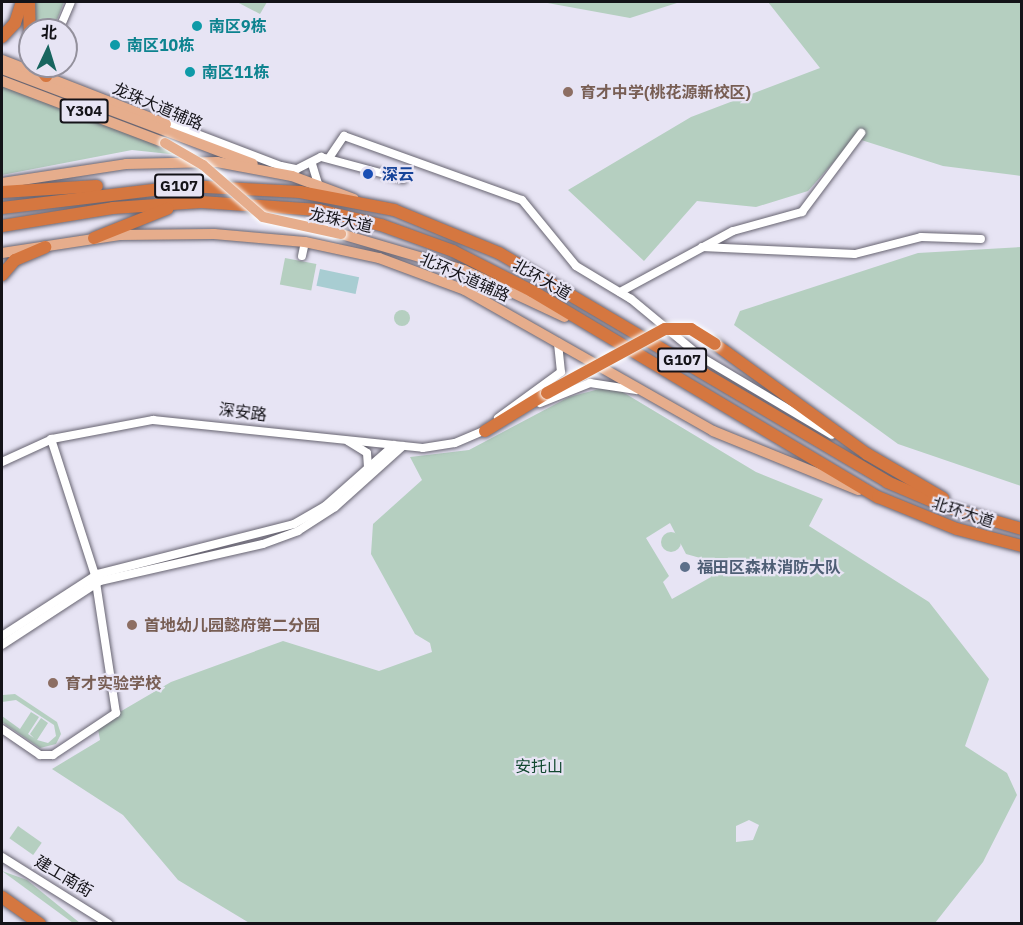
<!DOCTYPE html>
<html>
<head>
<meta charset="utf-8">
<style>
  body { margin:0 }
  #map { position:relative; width:1023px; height:925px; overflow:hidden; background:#e7e4f4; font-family:"IBM Plex Sans","Noto Sans SC",sans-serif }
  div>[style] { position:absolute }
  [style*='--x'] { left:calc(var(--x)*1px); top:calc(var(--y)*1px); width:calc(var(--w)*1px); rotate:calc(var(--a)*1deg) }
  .green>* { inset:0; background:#b5cfc0; transform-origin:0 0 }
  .round { border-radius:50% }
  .water>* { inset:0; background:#a8cdd2; transform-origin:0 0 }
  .roads { filter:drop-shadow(0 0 2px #676471) drop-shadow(0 0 2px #676471) }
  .minor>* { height:8px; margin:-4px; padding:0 4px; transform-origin:4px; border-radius:4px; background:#fff }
  .major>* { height:10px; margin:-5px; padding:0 5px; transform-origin:5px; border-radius:5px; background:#e6ad8c }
  .highway>* { height:12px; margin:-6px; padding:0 6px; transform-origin:6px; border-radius:6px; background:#d57740 }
  .bridges { filter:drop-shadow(0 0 2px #fff) drop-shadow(0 0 2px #fff) }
  .major-bridge>* { height:10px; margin:-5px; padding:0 5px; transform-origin:5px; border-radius:5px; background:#e6ad8c }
  .highway-bridge>* { height:12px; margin:-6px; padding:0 6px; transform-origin:6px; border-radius:6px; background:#d57740 }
  .dots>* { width:16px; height:16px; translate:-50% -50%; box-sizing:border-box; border:3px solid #e7e4f4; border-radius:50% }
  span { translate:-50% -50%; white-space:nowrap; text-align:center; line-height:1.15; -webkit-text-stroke:4.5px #e7e4f4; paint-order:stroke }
  .shield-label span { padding:2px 4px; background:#e7e4f4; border:2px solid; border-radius:4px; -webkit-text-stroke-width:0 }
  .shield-label { font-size:15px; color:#141318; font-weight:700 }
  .culture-label { font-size:16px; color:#0d838f; font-weight:700 }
  .left { translate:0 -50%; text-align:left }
  .education-label { font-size:16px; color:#785e54; font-weight:700 }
  .street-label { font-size:16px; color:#141318 }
  .transit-label { font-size:16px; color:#164399; font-weight:700 }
  .service-label { font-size:16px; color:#4e5e75; font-weight:700 }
  .park-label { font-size:16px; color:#124830 }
  .frame { position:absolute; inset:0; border:3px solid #141318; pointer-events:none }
  .north { position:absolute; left:18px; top:18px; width:60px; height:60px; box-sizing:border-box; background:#e7e4f4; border:2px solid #93909c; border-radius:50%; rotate:4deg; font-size:16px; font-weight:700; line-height:24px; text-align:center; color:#141318 }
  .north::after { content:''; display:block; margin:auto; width:21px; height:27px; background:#18655f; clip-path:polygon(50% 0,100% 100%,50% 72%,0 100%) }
</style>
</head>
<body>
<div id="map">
  <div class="green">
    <div style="clip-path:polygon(35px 2px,64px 2px,53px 30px,36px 30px)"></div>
    <div style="clip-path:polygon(237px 2px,267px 2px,260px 14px)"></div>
    <div style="clip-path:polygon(542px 2px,680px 2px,630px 18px)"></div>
    <div style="clip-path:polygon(768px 2px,1021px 2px,1021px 176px,943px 166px,855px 138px,808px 191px,756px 207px,697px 201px,644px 261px,568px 190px,691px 117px,820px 68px)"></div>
    <div style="clip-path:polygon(2px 84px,163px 147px,179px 155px,132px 150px,2px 175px)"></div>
    <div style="clip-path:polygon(1021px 247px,1021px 486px,898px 444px,734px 325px,740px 311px,918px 253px)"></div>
    <div style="left:285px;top:258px;width:32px;height:27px;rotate:11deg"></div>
    <div class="round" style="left:394px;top:310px;width:16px;height:16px"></div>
    <div style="clip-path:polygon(evenodd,599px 389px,621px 391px,756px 472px,823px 499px,809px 526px,929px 602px,989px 679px,965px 746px,1007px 773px,1017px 795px,983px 862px,935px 923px,251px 924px,178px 880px,123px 815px,52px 769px,100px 740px,98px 729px,118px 713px,171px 682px,283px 641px,379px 671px,432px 652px,430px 643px,415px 634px,371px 554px,373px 524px,422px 480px,410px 457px,469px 450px,569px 397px,599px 389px,670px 523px,686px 554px,704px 559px,711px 577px,672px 599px,663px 582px,669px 576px,646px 538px,670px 523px,599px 389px,749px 820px,759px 825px,753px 840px,736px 842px,736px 826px,749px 820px)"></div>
    <div class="round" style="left:661px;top:532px;width:20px;height:20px"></div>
    <div style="clip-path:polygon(15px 694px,57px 722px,61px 734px,56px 744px,40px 748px,2px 722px,2px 716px,20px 729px,31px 712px,39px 717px,28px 734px,34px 738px,30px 734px,41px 718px,48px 723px,37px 740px,48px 743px,56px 736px,54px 725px,16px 700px,2px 702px,3px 695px)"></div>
    <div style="left:18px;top:826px;width:29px;height:15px;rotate:35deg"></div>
    <div style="clip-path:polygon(2px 871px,27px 880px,80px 923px,73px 923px)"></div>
  </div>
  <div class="water">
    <div style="left:320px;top:269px;width:40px;height:17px;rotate:12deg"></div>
  </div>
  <div class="roads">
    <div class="minor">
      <div style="--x:59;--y:30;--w:30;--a:-67"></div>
      <div style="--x:163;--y:121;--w:126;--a:20.9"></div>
      <div style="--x:281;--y:166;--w:16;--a:11"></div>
      <div style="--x:297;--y:169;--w:27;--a:-27"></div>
      <div style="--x:321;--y:157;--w:85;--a:15"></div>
      <div style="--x:329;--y:158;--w:27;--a:-56"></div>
      <div style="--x:344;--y:136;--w:189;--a:19.8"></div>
      <div style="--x:522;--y:200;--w:85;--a:50.7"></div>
      <div style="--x:576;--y:266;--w:64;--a:31"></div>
      <div style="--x:631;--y:299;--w:91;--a:39.6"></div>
      <div style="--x:701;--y:357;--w:152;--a:30.8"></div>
      <div style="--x:312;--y:164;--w:21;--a:73"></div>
      <div style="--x:702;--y:247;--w:153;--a:2.6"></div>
      <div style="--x:855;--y:254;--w:68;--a:-14.4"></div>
      <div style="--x:921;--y:237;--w:60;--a:1.9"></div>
      <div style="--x:302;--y:256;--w:14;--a:-78"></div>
      <div style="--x:620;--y:292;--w:128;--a:-28.4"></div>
      <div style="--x:733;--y:231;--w:72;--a:-15.4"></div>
      <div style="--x:802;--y:212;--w:99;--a:-53.2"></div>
      <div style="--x:540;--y:403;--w:54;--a:-21.8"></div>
      <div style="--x:590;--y:383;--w:47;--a:8.7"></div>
      <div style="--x:498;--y:418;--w:78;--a:-36.1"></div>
      <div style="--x:561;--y:372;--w:30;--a:-96"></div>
      <div style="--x:348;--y:441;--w:22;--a:32"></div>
      <div style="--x:367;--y:453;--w:15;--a:86"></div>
      <div style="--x:2;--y:462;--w:55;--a:-24.7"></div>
      <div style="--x:52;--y:439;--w:103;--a:-10.7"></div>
      <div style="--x:153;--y:420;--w:271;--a:5.9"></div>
      <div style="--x:423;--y:448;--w:32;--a:-9"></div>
      <div style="--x:455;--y:443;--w:36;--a:-23"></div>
      <div style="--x:2;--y:636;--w:114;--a:-32.9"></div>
      <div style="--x:98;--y:574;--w:202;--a:-14.3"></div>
      <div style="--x:294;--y:524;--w:36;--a:-30"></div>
      <div style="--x:325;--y:506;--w:92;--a:-41.5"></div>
      <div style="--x:2;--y:645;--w:117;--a:-33.1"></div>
      <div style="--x:100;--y:581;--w:167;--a:-12.8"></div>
      <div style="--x:263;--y:544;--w:37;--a:-20"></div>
      <div style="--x:298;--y:531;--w:44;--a:-33"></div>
      <div style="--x:335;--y:507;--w:91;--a:-41.9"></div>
      <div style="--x:2;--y:729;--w:46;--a:34.4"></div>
      <div style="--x:40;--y:755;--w:13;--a:0"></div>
      <div style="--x:53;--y:755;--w:76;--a:-33.7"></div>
      <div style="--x:116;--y:713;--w:140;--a:-98.7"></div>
      <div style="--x:95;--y:575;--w:143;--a:-107.9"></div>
      <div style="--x:2;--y:857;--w:126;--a:32.1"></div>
    </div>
    <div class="major">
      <div style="--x:2;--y:60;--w:176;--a:21.3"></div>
      <div style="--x:2;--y:69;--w:268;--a:20.7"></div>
      <div style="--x:2;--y:81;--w:174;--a:20.8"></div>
      <div style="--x:2;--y:183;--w:125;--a:-8.7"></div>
      <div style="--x:126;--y:164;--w:91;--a:-1.3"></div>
      <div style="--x:217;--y:162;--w:76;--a:10.6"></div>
      <div style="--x:292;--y:176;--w:66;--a:20.4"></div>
      <div style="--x:341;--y:234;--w:128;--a:16.3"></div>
      <div style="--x:464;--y:270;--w:111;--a:25"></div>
      <div style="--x:2;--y:253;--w:119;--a:-8.7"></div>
      <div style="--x:120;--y:235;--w:94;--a:-0.6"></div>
      <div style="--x:214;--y:234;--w:91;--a:5"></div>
      <div style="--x:305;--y:242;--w:76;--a:12.2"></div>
      <div style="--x:379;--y:258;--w:92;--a:20.4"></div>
      <div style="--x:465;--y:290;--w:285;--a:29.6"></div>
      <div style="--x:713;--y:431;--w:157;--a:22.1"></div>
    </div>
    <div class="highway">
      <div style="--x:29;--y:2;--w:42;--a:88.6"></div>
      <div style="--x:2;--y:37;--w:19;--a:-47"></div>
      <div style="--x:15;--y:23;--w:22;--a:-72"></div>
      <div style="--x:38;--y:66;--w:13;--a:51"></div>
      <div style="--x:2;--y:192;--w:95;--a:-3.6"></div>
      <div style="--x:2;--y:208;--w:186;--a:-6.8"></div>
      <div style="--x:187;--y:186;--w:113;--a:3"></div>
      <div style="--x:300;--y:192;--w:96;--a:10.8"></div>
      <div style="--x:394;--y:210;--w:113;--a:22.3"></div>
      <div style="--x:499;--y:253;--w:451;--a:30.5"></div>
      <div style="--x:887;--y:482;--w:64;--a:23"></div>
      <div style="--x:946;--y:507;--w:79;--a:16.1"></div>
      <div style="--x:2;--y:226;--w:112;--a:-9.2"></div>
      <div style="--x:113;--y:208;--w:88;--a:-3.9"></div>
      <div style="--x:201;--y:202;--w:118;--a:3.9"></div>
      <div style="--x:319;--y:210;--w:64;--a:13.6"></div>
      <div style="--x:381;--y:225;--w:77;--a:19.9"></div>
      <div style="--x:453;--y:251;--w:89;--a:26.9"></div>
      <div style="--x:532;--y:291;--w:403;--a:30.8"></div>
      <div style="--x:878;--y:497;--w:85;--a:22.1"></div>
      <div style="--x:957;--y:529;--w:67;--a:14.7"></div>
      <div style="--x:94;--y:238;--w:79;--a:-21.7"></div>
      <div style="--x:2;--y:275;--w:20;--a:-49"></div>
      <div style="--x:15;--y:260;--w:33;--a:-23"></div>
      <div style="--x:715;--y:344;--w:188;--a:35.9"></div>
      <div style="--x:867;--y:454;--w:88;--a:30.1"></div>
      <div style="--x:485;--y:431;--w:73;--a:-31.5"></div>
      <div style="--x:2;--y:897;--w:47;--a:35.4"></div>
    </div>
  </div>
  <div class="bridges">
    <div class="major-bridge">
      <div style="--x:165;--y:143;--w:44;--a:30.1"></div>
      <div style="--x:203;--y:165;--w:79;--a:40.9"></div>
      <div style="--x:263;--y:217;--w:80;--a:12.3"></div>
    </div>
    <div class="highway-bridge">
      <div style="--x:547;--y:393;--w:134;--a:-28.5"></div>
      <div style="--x:665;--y:329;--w:26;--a:0"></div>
      <div style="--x:691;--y:329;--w:28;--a:32"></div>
    </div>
  </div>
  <div class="dots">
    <div style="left:197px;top:26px;background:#0f9aa8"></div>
    <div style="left:115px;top:45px;background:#0f9aa8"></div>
    <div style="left:190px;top:72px;background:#0f9aa8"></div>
    <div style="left:568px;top:92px;background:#8d6e63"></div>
    <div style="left:368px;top:174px;background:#1a4fb4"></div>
    <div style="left:685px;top:567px;background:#5c6f8a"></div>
    <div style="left:132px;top:625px;background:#8d6e63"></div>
    <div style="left:53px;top:683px;background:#8d6e63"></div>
  </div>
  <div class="shield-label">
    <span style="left:84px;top:111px">Y304</span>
    <span style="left:179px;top:186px">G107</span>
    <span style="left:682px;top:360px">G107</span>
  </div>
  <div class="culture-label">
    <span class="left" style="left:209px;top:26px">南区9栋</span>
    <span class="left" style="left:127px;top:45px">南区10栋</span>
    <span class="left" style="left:202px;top:72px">南区11栋</span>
  </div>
  <div class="education-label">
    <span class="left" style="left:580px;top:92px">育才中学(桃花源新校区)</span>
    <span class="left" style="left:144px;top:625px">首地幼儿园懿府第二分园</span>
    <span class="left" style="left:65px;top:683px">育才实验学校</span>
  </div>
  <div class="street-label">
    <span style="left:158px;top:106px;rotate:23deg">龙珠大道辅路</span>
    <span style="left:341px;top:220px;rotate:12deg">龙珠大道</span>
    <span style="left:465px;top:277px;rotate:24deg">北环大道辅路</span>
    <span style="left:542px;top:279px;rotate:30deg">北环大道</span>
    <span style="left:243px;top:412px;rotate:7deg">深安路</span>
    <span style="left:963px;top:512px;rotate:18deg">北环大道</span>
    <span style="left:64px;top:876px;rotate:31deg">建工南街</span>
  </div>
  <div class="transit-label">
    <span class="left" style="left:382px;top:174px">深云</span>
  </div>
  <div class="service-label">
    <span class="left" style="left:697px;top:567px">福田区森林消防大队</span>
  </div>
  <div class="park-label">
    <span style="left:539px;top:766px">安托山</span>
  </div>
  <div class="frame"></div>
  <div class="north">北</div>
</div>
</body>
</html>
